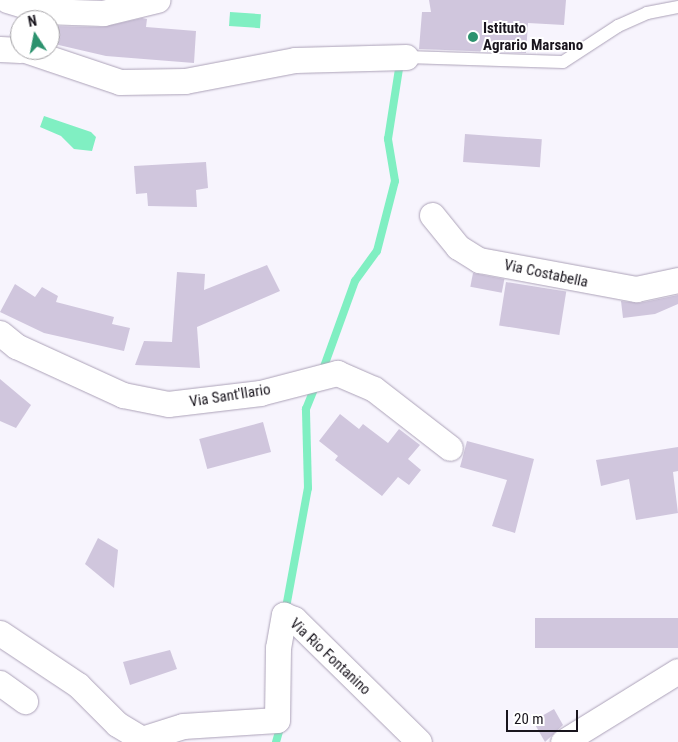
<!DOCTYPE html>
<html>
<head>
<meta charset="utf-8">
<style>
  body { margin:0 }
  #map { position:relative; width:678px; height:742px; overflow:hidden; background:#f7f4fd; font-family:"Roboto Condensed",sans-serif }
  div>[style] { position:absolute }
  [style*='--x'] { left:calc(var(--x)*1px); top:calc(var(--y)*1px); width:calc(var(--w)*1px); rotate:calc(var(--a)*1deg) }
  .water>* { inset:0; background:#80efc2; transform-origin:0 0 }
  .stream>* { height:8px; margin:-4px; padding:0 4px; transform-origin:4px; border-radius:4px; background:#80efc2 }
  .building>* { inset:0; background:#d0c6dd; transform-origin:0 0 }
  .roads { filter:drop-shadow(0 0 1px #aca2b8) drop-shadow(0 0 1px #aca2b8) }
  .lane>* { height:12px; margin:-6px; padding:0 6px; transform-origin:6px; border-radius:6px; background:#fff }
  .street>* { height:25px; margin:-12.5px; padding:0 12.5px; transform-origin:12.5px; border-radius:12.5px; background:#fff }
  .dots>* { width:14px; height:14px; translate:-50% -50%; box-sizing:border-box; border:2px solid #fff; border-radius:50% }
  span { translate:-50% -50%; white-space:nowrap; text-align:center; line-height:1.15; -webkit-text-stroke:4px #fff; paint-order:stroke }
  .poi-label { font-size:15px; color:#19151d; font-weight:700 }
  .left { translate:0 -50%; text-align:left }
  .street-label { font-size:15px; color:#19151d }
  .north { position:absolute; left:10px; top:10px; width:50px; height:50px; box-sizing:border-box; background:#fff; border:1px solid #a3a1a5; border-radius:50%; rotate:349deg; font-size:14px; font-weight:700; line-height:20px; text-align:center; color:#19151d }
  .north::after { content:''; display:block; margin:auto; width:18px; height:22px; background:#2c926e; clip-path:polygon(50% 0,100% 100%,50% 72%,0 100%) }
  .scale { position:absolute; left:506px; top:710px; width:72px; height:22px; box-sizing:border-box; border:2px solid #19151d; border-top:0; padding-left:6px; font-size:15px; line-height:18px; white-space:nowrap; color:#19151d; -webkit-text-stroke:4px #fff; paint-order:stroke }
</style>
</head>
<body>
<div id="map">
  <div class="water">
    <div style="left:230px;top:12px;width:31px;height:14px;rotate:4deg"></div>
    <div style="clip-path:polygon(44px 116px,91px 132px,96px 137px,92px 151px,74px 149px,61px 136px,40px 127px)"></div>
  </div>
  <div class="stream">
    <div style="--x:322;--y:372;--w:97;--a:-70.1"></div>
    <div style="--x:355;--y:281;--w:37;--a:-54"></div>
    <div style="--x:377;--y:251;--w:72;--a:-75.6"></div>
    <div style="--x:395;--y:181;--w:43;--a:-99.5"></div>
    <div style="--x:388;--y:139;--w:71;--a:-81.1"></div>
    <div style="--x:285;--y:613;--w:127;--a:-79.6"></div>
    <div style="--x:308;--y:488;--w:79;--a:-91.5"></div>
    <div style="--x:306;--y:409;--w:27;--a:-68"></div>
    <div style="--x:276;--y:742;--w:19;--a:-74"></div>
  </div>
  <div class="building">
    <div style="clip-path:polygon(429px 0,566px 0,564px 25px,528px 23px,526px 53px,419px 49px,422px 12px,431px 12px)"></div>
    <div style="clip-path:polygon(142px 18px,147px 19px,146px 27px,196px 31px,194px 63px,106px 56px,50px 43px,50px 26px,103px 27px)"></div>
    <div style="left:465px;top:134px;width:77px;height:28px;rotate:4deg"></div>
    <div style="clip-path:polygon(206px 162px,208px 188px,196px 190px,197px 207px,148px 206px,147px 193px,136px 194px,134px 166px)"></div>
    <div style="clip-path:polygon(267px 265px,280px 291px,197px 327px,200px 368px,135px 365px,144px 341px,172px 342px,177px 272px,205px 274px,204px 290px)"></div>
    <div style="left:473px;top:273px;width:32px;height:14px;rotate:11deg"></div>
    <div style="left:506px;top:282px;width:61px;height:44px;rotate:9deg"></div>
    <div style="clip-path:polygon(15px 284px,35px 297px,42px 287px,58px 296px,56px 302px,114px 317px,112px 324px,130px 328px,124px 351px,44px 333px,0 312px)"></div>
    <div style="clip-path:polygon(678px 295px,678px 304px,655px 314px,623px 318px,621px 301px,639px 303px)"></div>
    <div style="clip-path:polygon(0 379px,31px 405px,16px 428px,0 421px)"></div>
    <div style="clip-path:polygon(340px 414px,359px 429px,363px 424px,388px 443px,399px 429px,420px 445px,408px 459px,421px 470px,409px 485px,398px 477px,382px 496px,335px 460px,338px 456px,319px 441px)"></div>
    <div style="left:263px;top:422px;width:31px;height:66px;rotate:75deg"></div>
    <div style="clip-path:polygon(467px 441px,534px 459px,515px 533px,492px 526px,507px 480px,460px 467px)"></div>
    <div style="clip-path:polygon(678px 447px,678px 471px,673px 472px,678px 513px,636px 520px,629px 479px,601px 486px,596px 460px)"></div>
    <div style="clip-path:polygon(98px 538px,118px 550px,114px 588px,85px 564px)"></div>
    <div style="left:678px;top:618px;width:30px;height:143px;rotate:90deg"></div>
    <div style="clip-path:polygon(170px 650px,177px 669px,130px 685px,123px 662px)"></div>
    <div style="clip-path:polygon(554px 709px,563px 725px,545px 742px,533px 721px)"></div>
  </div>
  <div class="roads">
    <div class="lane">
      <div style="--x:406;--y:57;--w:157;--a:1.8"></div>
      <div style="--x:563;--y:62;--w:66;--a:-33.2"></div>
      <div style="--x:618;--y:26;--w:32;--a:-24"></div>
      <div style="--x:647;--y:13;--w:32;--a:-11"></div>
    </div>
    <div class="street">
      <div style="--x:7;--y:0;--w:37;--a:17"></div>
      <div style="--x:42;--y:11;--w:61;--a:1.9"></div>
      <div style="--x:103;--y:13;--w:56;--a:-13.5"></div>
      <div style="--x:0;--y:49;--w:20;--a:3"></div>
      <div style="--x:25;--y:50;--w:100;--a:18.6"></div>
      <div style="--x:120;--y:82;--w:65;--a:-0.9"></div>
      <div style="--x:185;--y:81;--w:112;--a:-10.8"></div>
      <div style="--x:295;--y:60;--w:111;--a:-1.5"></div>
      <div style="--x:432;--y:215;--w:41;--a:50.9"></div>
      <div style="--x:458;--y:247;--w:25;--a:32"></div>
      <div style="--x:479;--y:260;--w:160;--a:10.5"></div>
      <div style="--x:636;--y:289;--w:43;--a:-12.1"></div>
      <div style="--x:0;--y:333;--w:21;--a:39"></div>
      <div style="--x:16;--y:346;--w:118;--a:24.6"></div>
      <div style="--x:123;--y:395;--w:46;--a:11.3"></div>
      <div style="--x:168;--y:404;--w:93;--a:-6.8"></div>
      <div style="--x:260;--y:393;--w:80;--a:-14.6"></div>
      <div style="--x:337;--y:373;--w:40;--a:23.4"></div>
      <div style="--x:374;--y:389;--w:96;--a:37.8"></div>
      <div style="--x:0;--y:633;--w:94;--a:33.7"></div>
      <div style="--x:78;--y:685;--w:55;--a:45"></div>
      <div style="--x:117;--y:724;--w:29;--a:31"></div>
      <div style="--x:142;--y:739;--w:43;--a:-17.6"></div>
      <div style="--x:183;--y:726;--w:94;--a:-3.7"></div>
      <div style="--x:277;--y:720;--w:72;--a:-89.2"></div>
      <div style="--x:278;--y:648;--w:34;--a:-80"></div>
      <div style="--x:284;--y:615;--w:11;--a:22"></div>
      <div style="--x:294;--y:619;--w:175;--a:44.5"></div>
      <div style="--x:0;--y:683;--w:31;--a:36"></div>
      <div style="--x:563;--y:742;--w:135;--a:-31.7"></div>
    </div>
  </div>
  <div class="dots">
    <div style="left:473px;top:37px;background:#2c926e"></div>
  </div>
  <div class="poi-label">
    <span class="left" style="left:483px;top:37px">Istituto<br>Agrario Marsano</span>
  </div>
  <div class="street-label">
    <span style="left:546px;top:274px;rotate:12deg">Via Costabella</span>
    <span style="left:230px;top:396px;rotate:-9deg">Via Sant'Ilario</span>
    <span style="left:330px;top:657px;rotate:43deg">Via Rio Fontanino</span>
  </div>
  <div class="north">N</div>
  <div class="scale">20 m</div>
</div>
</body>
</html>
